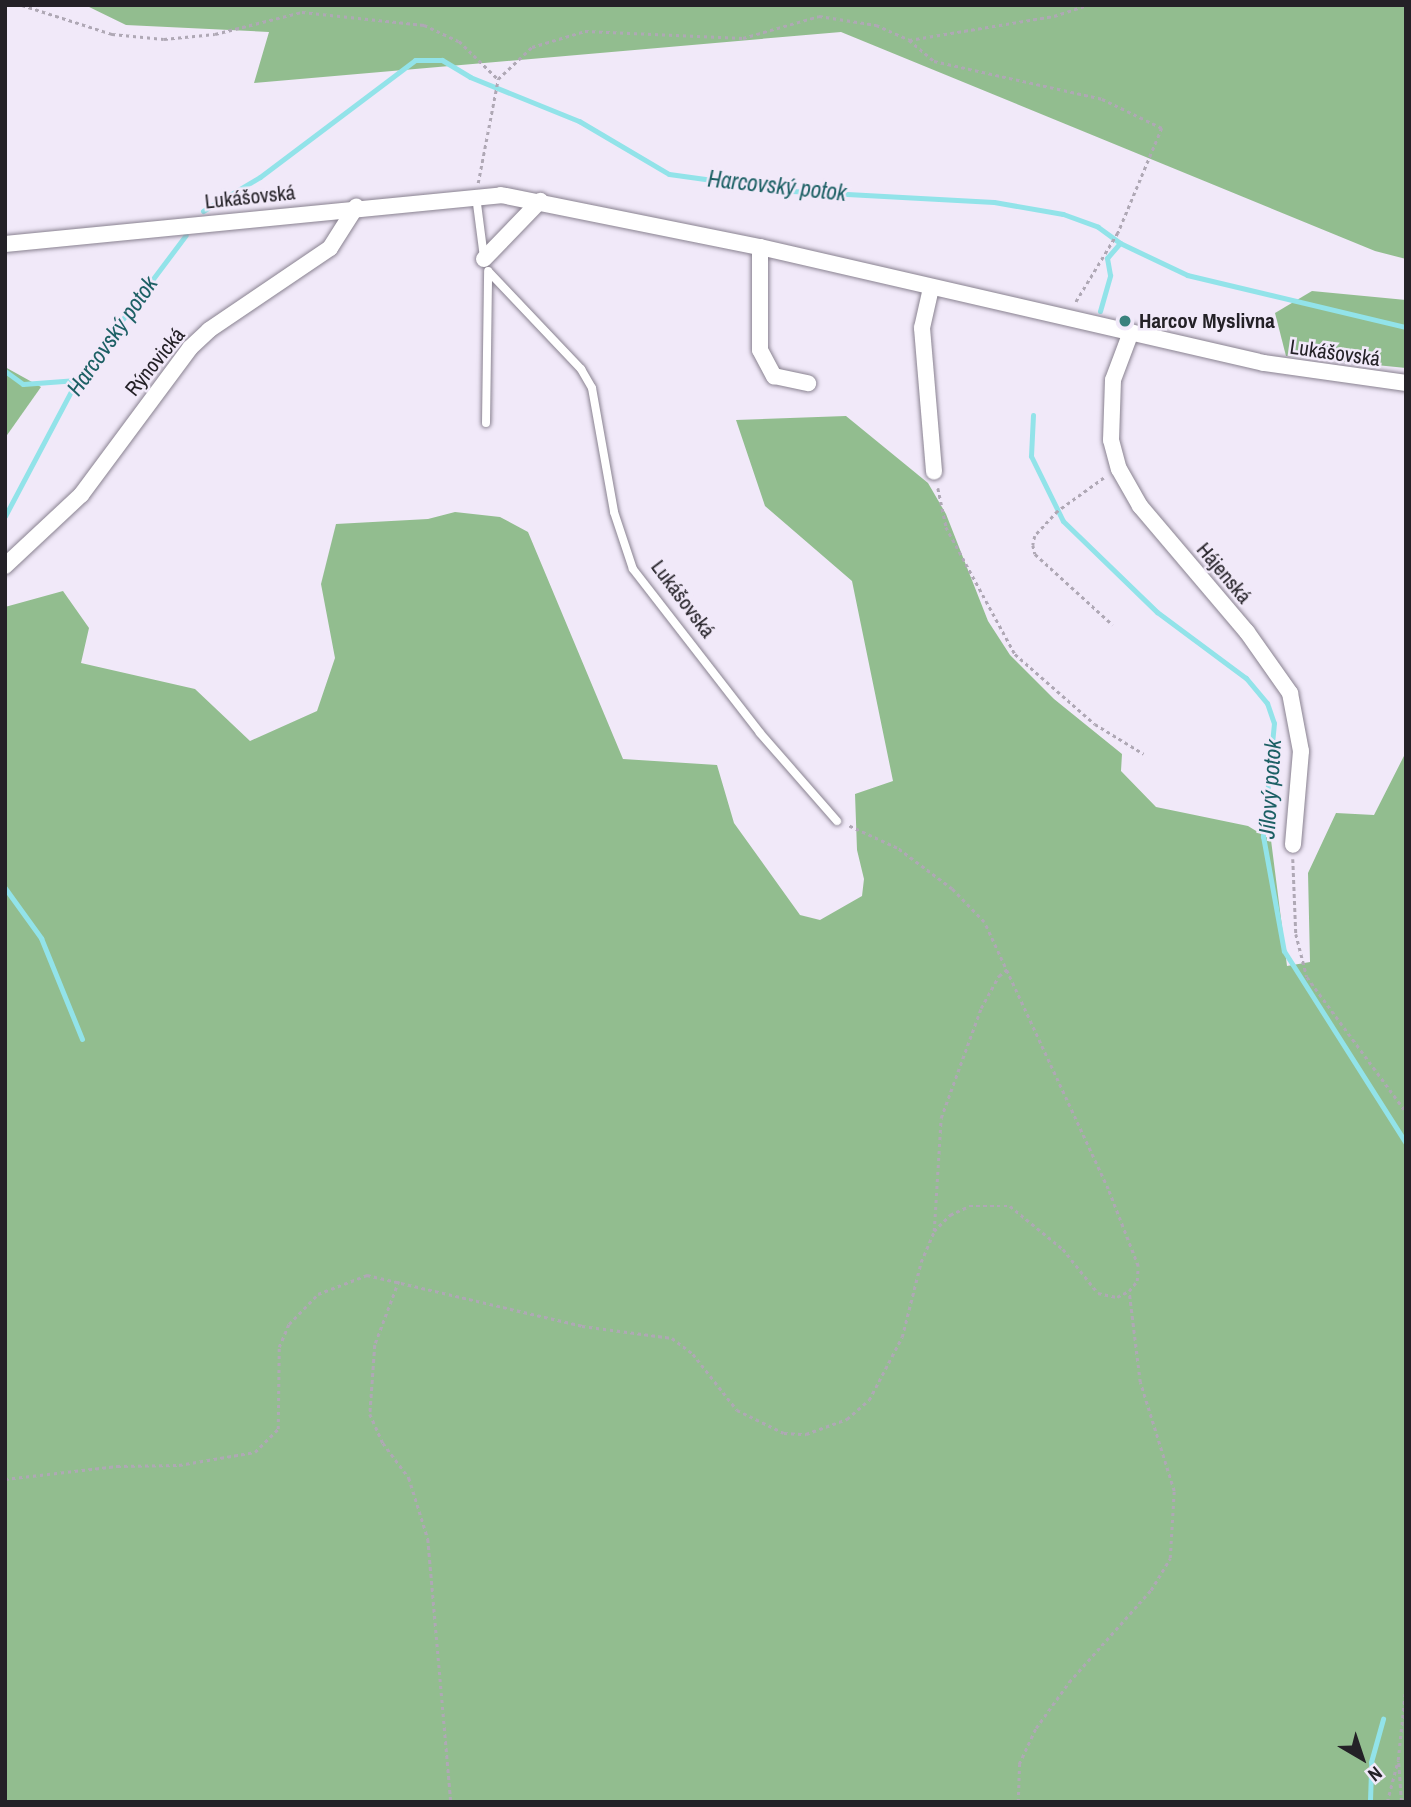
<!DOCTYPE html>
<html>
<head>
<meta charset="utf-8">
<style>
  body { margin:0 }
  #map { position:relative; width:1411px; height:1807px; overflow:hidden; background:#f1e9f9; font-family:"Archivo Narrow",sans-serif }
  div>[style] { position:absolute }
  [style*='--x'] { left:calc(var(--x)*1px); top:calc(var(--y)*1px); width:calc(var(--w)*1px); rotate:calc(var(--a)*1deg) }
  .forest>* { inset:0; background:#92bd8f }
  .stream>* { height:5px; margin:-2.5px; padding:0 2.5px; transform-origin:2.5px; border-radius:2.5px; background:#92e3e9 }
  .path>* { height:2.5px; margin-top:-1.25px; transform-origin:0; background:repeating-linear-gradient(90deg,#afa8b5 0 3.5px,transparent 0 7px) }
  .roads { filter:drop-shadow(0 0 2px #898290) drop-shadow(0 0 2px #898290) }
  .service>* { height:8px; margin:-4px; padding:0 4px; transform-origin:4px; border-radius:4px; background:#fff }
  .minor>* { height:16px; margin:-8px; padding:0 8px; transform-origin:8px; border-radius:8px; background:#fff }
  .dots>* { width:19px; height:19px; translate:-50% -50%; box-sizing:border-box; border:4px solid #f1e9f9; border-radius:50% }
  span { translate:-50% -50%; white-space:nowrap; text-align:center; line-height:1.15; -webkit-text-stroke:5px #f1e9f9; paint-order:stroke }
  .street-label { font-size:21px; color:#242127 }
  .poi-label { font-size:21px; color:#242127; font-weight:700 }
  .left { translate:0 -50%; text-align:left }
  .water-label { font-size:23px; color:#1d6065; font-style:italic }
  .frame { position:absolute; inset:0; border:7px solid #242127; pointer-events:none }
  .north { position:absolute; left:1327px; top:1723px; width:70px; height:70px; -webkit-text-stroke:5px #f1e9f9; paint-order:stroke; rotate:141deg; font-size:19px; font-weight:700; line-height:28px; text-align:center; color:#242127 }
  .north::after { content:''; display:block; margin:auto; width:24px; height:32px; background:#242127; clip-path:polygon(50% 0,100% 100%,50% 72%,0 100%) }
</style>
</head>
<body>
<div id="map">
  <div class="forest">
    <div style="clip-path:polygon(85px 5px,1406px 5px,1406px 259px,1375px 251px,841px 32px,254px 83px,269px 32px,126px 25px)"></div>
    <div style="clip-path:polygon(1312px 291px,1406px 300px,1406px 368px,1286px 356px,1275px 313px)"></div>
    <div style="clip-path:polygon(5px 367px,41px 387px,5px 438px)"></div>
    <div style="clip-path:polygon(846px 416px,928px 483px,946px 514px,988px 621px,1010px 655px,1054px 699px,1122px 754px,1121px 771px,1156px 807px,1248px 826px,1271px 840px,1287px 966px,1310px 962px,1308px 873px,1336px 813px,1374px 815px,1406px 752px,1406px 1802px,5px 1802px,5px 607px,63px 591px,89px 628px,81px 663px,195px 689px,250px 741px,317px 711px,335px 658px,321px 584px,336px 524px,428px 519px,455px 512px,500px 517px,528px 532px,623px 759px,717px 765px,734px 823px,800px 915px,820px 920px,862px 896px,864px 879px,857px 850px,855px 794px,893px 781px,852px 581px,765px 506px,736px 420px)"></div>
  </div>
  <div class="stream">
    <div style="--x:203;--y:211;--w:66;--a:-30.8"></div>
    <div style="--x:260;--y:177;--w:194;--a:-37"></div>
    <div style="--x:415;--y:60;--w:27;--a:0"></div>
    <div style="--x:442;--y:60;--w:33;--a:31"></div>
    <div style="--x:470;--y:77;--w:118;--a:22"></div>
    <div style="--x:579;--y:121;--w:104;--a:30.5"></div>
    <div style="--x:669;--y:174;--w:124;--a:7.9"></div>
    <div style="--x:792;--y:191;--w:202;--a:3.1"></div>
    <div style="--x:994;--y:202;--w:70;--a:9.9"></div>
    <div style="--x:1063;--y:214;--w:37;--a:20"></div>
    <div style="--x:1098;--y:227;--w:27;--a:36"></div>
    <div style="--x:1120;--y:243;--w:74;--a:25.5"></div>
    <div style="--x:1187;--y:275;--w:225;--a:13.4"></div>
    <div style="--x:1100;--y:311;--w:37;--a:-74"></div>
    <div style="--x:1110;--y:275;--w:17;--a:-100"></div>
    <div style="--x:1107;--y:258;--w:20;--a:-49"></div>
    <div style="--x:5;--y:371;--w:22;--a:36"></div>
    <div style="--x:23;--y:384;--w:54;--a:-4.2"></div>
    <div style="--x:1033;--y:415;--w:41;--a:92.8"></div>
    <div style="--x:1031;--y:456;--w:72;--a:63.8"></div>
    <div style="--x:1063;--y:521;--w:131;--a:44.1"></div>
    <div style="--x:1157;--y:612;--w:111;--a:36.6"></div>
    <div style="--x:1246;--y:678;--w:33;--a:50"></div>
    <div style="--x:1267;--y:703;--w:21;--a:71"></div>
    <div style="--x:1274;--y:723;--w:114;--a:95.6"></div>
    <div style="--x:1263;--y:836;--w:117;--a:79.7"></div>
    <div style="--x:1284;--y:951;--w:227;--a:57.6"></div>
    <div style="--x:5;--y:516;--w:154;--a:-62.1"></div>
    <div style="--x:77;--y:380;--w:181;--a:-53.1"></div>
    <div style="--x:5;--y:888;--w:62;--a:54.2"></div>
    <div style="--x:41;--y:938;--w:109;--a:67.9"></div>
    <div style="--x:1370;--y:1800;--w:38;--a:-88"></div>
    <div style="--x:1371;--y:1762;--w:45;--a:-74.4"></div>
  </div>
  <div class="path">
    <div style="--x:22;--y:5;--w:95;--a:17.9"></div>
    <div style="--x:112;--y:34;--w:52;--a:5.5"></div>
    <div style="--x:164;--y:39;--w:51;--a:-5.6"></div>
    <div style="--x:215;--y:34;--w:90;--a:-14.2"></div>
    <div style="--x:302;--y:12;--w:123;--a:6.1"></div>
    <div style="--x:424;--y:25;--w:38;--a:25"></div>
    <div style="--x:459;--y:41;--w:54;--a:44.3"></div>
    <div style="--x:498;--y:79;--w:47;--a:-43.3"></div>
    <div style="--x:532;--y:47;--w:55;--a:-16.8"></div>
    <div style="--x:585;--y:31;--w:158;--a:2.5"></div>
    <div style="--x:743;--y:38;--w:79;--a:-16.1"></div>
    <div style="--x:819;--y:16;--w:58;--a:9"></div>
    <div style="--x:876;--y:25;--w:36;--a:24"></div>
    <div style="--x:909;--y:40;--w:147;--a:-9.4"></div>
    <div style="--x:1054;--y:16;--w:35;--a:-18"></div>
    <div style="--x:909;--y:40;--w:33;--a:40"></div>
    <div style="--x:934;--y:61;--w:172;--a:12.7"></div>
    <div style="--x:1102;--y:99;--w:67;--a:25.8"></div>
    <div style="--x:1162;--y:128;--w:114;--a:112.7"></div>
    <div style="--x:1118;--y:233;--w:81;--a:121.3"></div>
    <div style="--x:478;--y:183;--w:106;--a:-79.1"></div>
    <div style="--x:1104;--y:478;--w:57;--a:144.3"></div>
    <div style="--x:1058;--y:511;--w:34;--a:133"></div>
    <div style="--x:1035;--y:536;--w:9;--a:103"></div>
    <div style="--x:1033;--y:545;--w:9;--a:77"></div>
    <div style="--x:1035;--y:554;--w:105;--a:42.3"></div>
    <div style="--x:938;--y:488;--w:40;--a:78"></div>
    <div style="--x:946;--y:527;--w:145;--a:61.5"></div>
    <div style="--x:1015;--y:654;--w:106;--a:41.2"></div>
    <div style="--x:1095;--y:724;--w:57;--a:31.5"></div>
    <div style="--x:1293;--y:859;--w:75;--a:87.7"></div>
    <div style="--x:1296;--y:934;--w:44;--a:75.7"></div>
    <div style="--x:1307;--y:977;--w:167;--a:53.7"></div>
    <div style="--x:934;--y:1231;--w:113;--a:-86.5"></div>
    <div style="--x:941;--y:1118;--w:117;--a:-70"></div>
    <div style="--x:981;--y:1008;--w:37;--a:-61"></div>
    <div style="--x:999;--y:976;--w:13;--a:-39"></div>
    <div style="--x:399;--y:1281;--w:68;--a:110.6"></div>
    <div style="--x:375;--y:1345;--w:69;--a:94.1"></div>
    <div style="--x:370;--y:1414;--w:32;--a:66"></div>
    <div style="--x:383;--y:1443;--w:44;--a:53.4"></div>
    <div style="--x:409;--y:1478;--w:64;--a:72.7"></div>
    <div style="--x:428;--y:1539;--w:264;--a:85"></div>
    <div style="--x:5;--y:1479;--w:113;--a:-6.6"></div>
    <div style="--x:117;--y:1466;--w:62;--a:-0.9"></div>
    <div style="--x:179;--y:1465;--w:77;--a:-9.7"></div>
    <div style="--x:255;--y:1452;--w:33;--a:-45"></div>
    <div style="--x:278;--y:1429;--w:82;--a:-89.3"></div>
    <div style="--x:279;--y:1347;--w:25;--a:-67"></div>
    <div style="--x:289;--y:1324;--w:42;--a:-46"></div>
    <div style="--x:318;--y:1294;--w:53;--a:-21.2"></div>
    <div style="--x:367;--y:1275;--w:221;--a:13.3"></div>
    <div style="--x:582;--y:1326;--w:91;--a:7.6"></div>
    <div style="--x:672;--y:1338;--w:26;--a:37"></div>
    <div style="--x:693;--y:1354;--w:71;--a:51.8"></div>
    <div style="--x:737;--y:1410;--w:52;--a:26.1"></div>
    <div style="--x:784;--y:1433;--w:22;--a:3"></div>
    <div style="--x:806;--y:1434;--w:44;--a:-20.1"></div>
    <div style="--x:847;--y:1419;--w:29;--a:-41"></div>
    <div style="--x:869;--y:1400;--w:71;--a:-62.4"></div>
    <div style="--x:902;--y:1337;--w:77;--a:-75.8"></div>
    <div style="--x:921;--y:1262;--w:34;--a:-67"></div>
    <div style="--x:934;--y:1231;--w:23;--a:-45"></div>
    <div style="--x:950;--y:1215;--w:21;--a:-25"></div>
    <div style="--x:969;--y:1206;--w:41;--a:0"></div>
    <div style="--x:1010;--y:1206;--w:68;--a:39.1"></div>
    <div style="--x:1063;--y:1249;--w:56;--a:51.5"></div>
    <div style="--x:1098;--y:1293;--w:19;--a:12"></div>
    <div style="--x:1117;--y:1297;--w:13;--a:-27"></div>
    <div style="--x:1129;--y:1291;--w:13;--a:-51"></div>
    <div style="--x:1137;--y:1281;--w:15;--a:-86"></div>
    <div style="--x:1138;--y:1266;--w:83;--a:-111.3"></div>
    <div style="--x:1108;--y:1189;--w:294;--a:-114.9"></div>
    <div style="--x:984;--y:922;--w:46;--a:-134.1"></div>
    <div style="--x:952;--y:889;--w:69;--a:-143.3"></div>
    <div style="--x:897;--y:848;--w:53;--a:-155.4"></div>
    <div style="--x:1399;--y:1763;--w:39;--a:86"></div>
    <div style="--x:1018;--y:1802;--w:38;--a:-88"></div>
    <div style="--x:1019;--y:1764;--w:40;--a:-65"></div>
    <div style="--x:1036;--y:1728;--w:57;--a:-54.3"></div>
    <div style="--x:1069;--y:1682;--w:123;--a:-48.3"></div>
    <div style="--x:1151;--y:1590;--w:37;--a:-59"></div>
    <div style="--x:1170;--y:1558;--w:67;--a:-86.6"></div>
    <div style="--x:1174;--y:1491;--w:114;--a:-107.3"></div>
    <div style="--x:1140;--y:1382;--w:91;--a:-97"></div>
    <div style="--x:1387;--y:1802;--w:43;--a:-75.3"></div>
    <div style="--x:1398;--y:1760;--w:77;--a:-84.1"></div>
  </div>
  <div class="roads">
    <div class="service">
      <div style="--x:476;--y:196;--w:63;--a:82.6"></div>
      <div style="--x:489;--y:272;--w:134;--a:46.5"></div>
      <div style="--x:581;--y:369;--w:22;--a:60"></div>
      <div style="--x:592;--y:388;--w:126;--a:79.9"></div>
      <div style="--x:614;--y:512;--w:60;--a:71.6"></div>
      <div style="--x:633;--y:569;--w:207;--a:52.2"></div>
      <div style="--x:760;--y:733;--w:117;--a:48.8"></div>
      <div style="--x:486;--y:423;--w:152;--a:-89.2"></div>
    </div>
    <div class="minor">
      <div style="--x:5;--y:244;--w:498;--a:-5.6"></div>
      <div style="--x:501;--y:195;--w:264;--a:11.4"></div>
      <div style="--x:760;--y:247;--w:517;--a:12.96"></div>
      <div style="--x:1264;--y:363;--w:143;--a:8"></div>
      <div style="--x:760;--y:247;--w:103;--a:90"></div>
      <div style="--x:760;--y:350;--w:30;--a:62"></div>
      <div style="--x:774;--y:376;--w:35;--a:12"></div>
      <div style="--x:484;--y:259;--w:81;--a:-46"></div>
      <div style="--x:931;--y:288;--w:41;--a:102.7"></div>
      <div style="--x:922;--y:328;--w:144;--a:85.2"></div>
      <div style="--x:1131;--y:332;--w:51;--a:110.6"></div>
      <div style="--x:1113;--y:380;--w:60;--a:91.9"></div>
      <div style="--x:1111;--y:440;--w:30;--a:75"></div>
      <div style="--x:1119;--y:469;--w:43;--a:60.4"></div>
      <div style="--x:1140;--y:506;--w:165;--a:49.7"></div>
      <div style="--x:1247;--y:632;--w:75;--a:54.8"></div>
      <div style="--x:1290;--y:693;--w:59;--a:79.3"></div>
      <div style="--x:1301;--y:751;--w:94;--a:94.9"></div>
      <div style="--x:5;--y:566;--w:104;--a:-43.1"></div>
      <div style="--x:81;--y:495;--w:183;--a:-53.4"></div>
      <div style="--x:190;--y:348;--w:26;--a:-43"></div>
      <div style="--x:209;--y:330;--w:146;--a:-34.1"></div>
      <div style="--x:330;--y:248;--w:49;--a:-57.6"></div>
    </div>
  </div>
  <div class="dots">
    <div style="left:1125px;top:321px;background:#39817d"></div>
  </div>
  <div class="street-label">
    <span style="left:250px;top:197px;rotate:-6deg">Lukášovská</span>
    <span style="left:1335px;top:353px;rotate:8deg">Lukášovská</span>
    <span style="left:155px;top:362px;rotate:-51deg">Rýnovická</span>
    <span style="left:1224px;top:573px;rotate:50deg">Hájenská</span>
    <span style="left:683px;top:599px;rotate:53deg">Lukášovská</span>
  </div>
  <div class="poi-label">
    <span class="left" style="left:1139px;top:321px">Harcov Myslivna</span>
  </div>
  <div class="water-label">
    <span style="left:777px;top:186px;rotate:6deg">Harcovský potok</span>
    <span style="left:112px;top:336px;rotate:-55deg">Harcovský potok</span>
    <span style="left:1270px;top:789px;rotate:-86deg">Jílový potok</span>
  </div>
  <div class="frame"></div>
  <div class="north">N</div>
</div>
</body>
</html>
